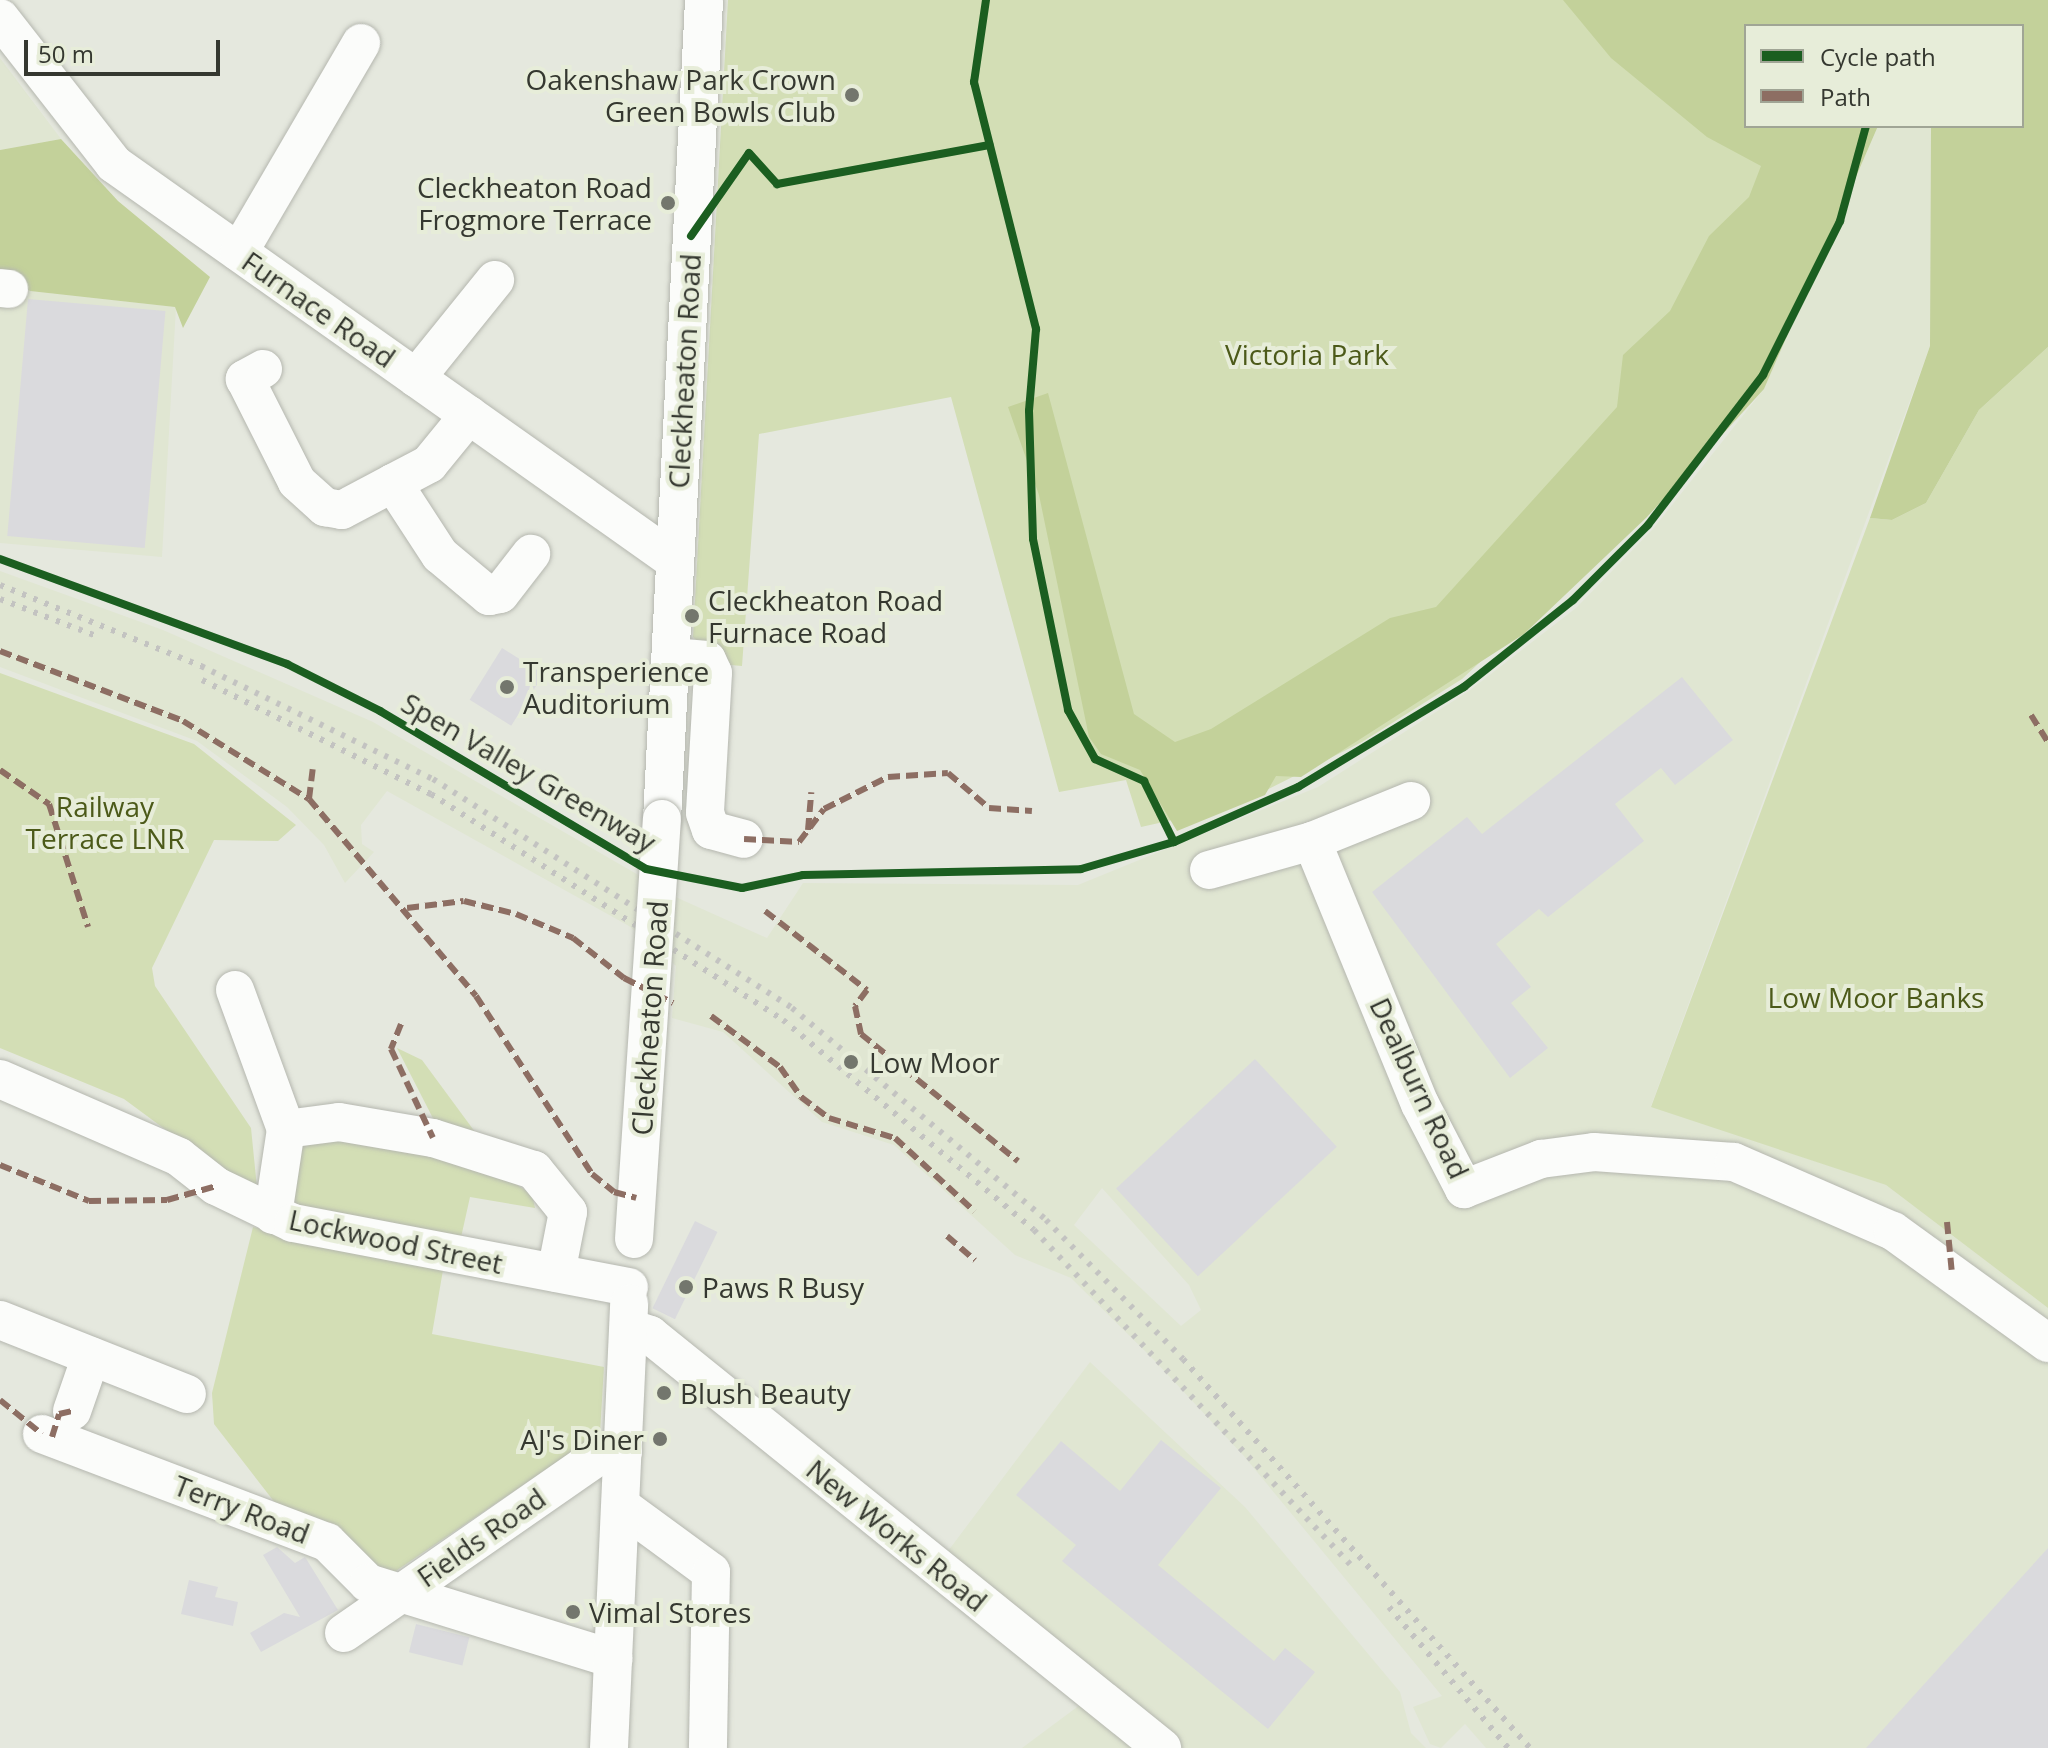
<!DOCTYPE html>
<html>
<head>
<meta charset="utf-8">
<style>
  body { margin:0 }
  #map { position:relative; width:2048px; height:1748px; overflow:hidden; background:#e5e8de; font-family:"Open Sans",sans-serif }
  div>[style] { position:absolute }
  [style*='--x'] { left:calc(var(--x)*1px); top:calc(var(--y)*1px); width:calc(var(--w)*1px); rotate:calc(var(--a)*1deg) }
  .built>* { inset:0; background:#e0e6d2 }
  .green>* { inset:0; background:#d3deb5 }
  .forest>* { inset:0; background:#c3d19a }
  .building>* { inset:0; background:#dadadd; transform-origin:0 0 }
  .roads { filter:drop-shadow(0 0 2px #b5b7af) drop-shadow(0 0 2px #b5b7af) }
  .minor>* { height:38px; margin:-19px; padding:0 19px; transform-origin:19px; border-radius:19px; background:#fbfcfa }
  .rail>* { height:6px; margin-top:-3px; transform-origin:0; background:repeating-linear-gradient(90deg,#c3c3c1 0 4px,transparent 0 12px) }
  .bridges { filter:drop-shadow(0 0 2px #b5b7af) drop-shadow(0 0 2px #b5b7af) }
  .minor-bridge>* { height:38px; margin:-19px; padding:0 19px; transform-origin:19px; border-radius:19px; background:#fbfcfa }
  .quiet>* { height:6px; margin-top:-3px; transform-origin:0; background:repeating-linear-gradient(90deg,#8d6e63 0 12px,transparent 0 18px) }
  .cycleway>* { height:8px; margin:-4px; padding:0 4px; transform-origin:4px; border-radius:4px; background:#1b5e20 }
  .dots>* { width:22px; height:22px; translate:-50% -50%; box-sizing:border-box; border:4px solid #e7edd9; border-radius:50% }
  span { translate:-50% -50%; white-space:nowrap; text-align:center; line-height:1.15; -webkit-text-stroke:8px #e7edd9; paint-order:stroke }
  .poi-label { font-size:28px; color:#353830 }
  .right { translate:-100% -50%; text-align:right }
  .left { translate:0 -50%; text-align:left }
  .street-label { font-size:28px; color:#353830 }
  .park-label { font-size:28px; color:#4c5a19 }
  .legend { position:absolute; left:1744px; top:24px; width:280px; height:104px; box-sizing:border-box; background:#e7edd9; border:2px solid #a0a595; margin:0; padding:10px 14px; list-style:none; font-size:24px; color:#353830 }
  .legend li { display:flex; align-items:center; gap:16px; height:40px }
  .legend b { width:40px; border:2px solid #a0a595 }
  .scale { position:absolute; left:24px; top:40px; width:196px; height:36px; box-sizing:border-box; border:4px solid #353830; border-top:0; padding-left:10px; font-size:24px; line-height:28px; white-space:nowrap; color:#353830; -webkit-text-stroke:6px #e7edd9; paint-order:stroke }
</style>
</head>
<body>
<div id="map">
  <div class="built">
    <div style="clip-path:polygon(0 58px,61px 139px,0 150px)"></div>
    <div style="clip-path:polygon(evenodd,1878px 126px,1931px 126px,1930px 346px,1651px 1106px,1886px 1185px,2048px 1308px,2048px 1748px,1486px 1748px,1465px 1724px,1441px 1748px,1430px 1744px,1413px 1707px,1442px 1696px,1243px 1455px,1152px 1358px,1071px 1278px,1015px 1255px,894px 1145px,822px 1122px,723px 1032px,672px 1018px,676px 966px,629px 926px,387px 791px,361px 825px,362px 844px,374px 852px,345px 883px,324px 845px,287px 807px,197px 741px,0 667px,0 571px,163px 630px,373px 722px,680px 899px,767px 938px,803px 883px,1078px 885px,1318px 787px,1469px 691px,1576px 608px,1653px 529px,1764px 389px,1878px 126px,1102px 1188px,1189px 1285px,1201px 1310px,1181px 1326px,1074px 1225px,1102px 1188px)"></div>
    <div style="clip-path:polygon(0 271px,30px 291px,176px 307px,162px 557px,0 543px)"></div>
    <div style="clip-path:polygon(1090px 1362px,1245px 1507px,1400px 1692px,1411px 1733px,1426px 1748px,1022px 1748px,1108px 1684px,939px 1563px)"></div>
  </div>
  <div class="green">
    <div style="clip-path:polygon(728px 0,1703px 0,1746px 126px,1850px 177px,1840px 221px,1639px 513px,1462px 679px,1362px 742px,1235px 806px,1141px 827px,1126px 780px,1059px 792px,951px 397px,759px 434px,742px 666px,719px 664px,693px 637px)"></div>
    <div style="clip-path:polygon(2048px 347px,2048px 1308px,1886px 1185px,1651px 1107px,1870px 518px,1892px 520px,1926px 503px,1979px 410px)"></div>
    <div style="clip-path:polygon(0 673px,194px 744px,296px 825px,278px 841px,214px 840px,152px 968px,155px 986px,251px 1128px,258px 1198px,124px 1099px,0 1048px)"></div>
    <div style="clip-path:polygon(397px 1048px,422px 1060px,478px 1136px,440px 1132px)"></div>
    <div style="clip-path:polygon(326px 1136px,399px 1144px,516px 1184px,532px 1195px,535px 1208px,470px 1197px,460px 1242px,282px 1205px,297px 1142px)"></div>
    <div style="clip-path:polygon(253px 1227px,443px 1270px,432px 1334px,604px 1367px,600px 1433px,384px 1579px,286px 1517px,214px 1424px,212px 1393px)"></div>
  </div>
  <div class="forest">
    <div style="clip-path:polygon(1563px 0,2048px 0,2048px 347px,1979px 410px,1926px 503px,1892px 520px,1870px 518px,1930px 346px,1931px 126px,2022px 126px,2022px 26px,1746px 26px,1746px 126px,1878px 126px,1764px 389px,1647px 517px,1524px 634px,1301px 777px,1276px 776px,1265px 795px,1177px 831px,1140px 770px,1101px 754px,1089px 737px,1039px 495px,1008px 407px,1048px 393px,1134px 714px,1175px 742px,1211px 729px,1390px 618px,1436px 607px,1617px 407px,1623px 355px,1670px 311px,1709px 236px,1749px 197px,1761px 166px,1707px 137px,1611px 58px)"></div>
    <div style="clip-path:polygon(61px 139px,118px 201px,210px 277px,183px 328px,175px 307px,30px 291px,0 271px,0 150px)"></div>
  </div>
  <div class="building">
    <div style="left:28px;top:299px;width:138px;height:238px;rotate:5deg"></div>
    <div style="left:502px;top:648px;width:49px;height:61px;rotate:32deg"></div>
    <div style="clip-path:polygon(1682px 677px,1733px 740px,1675px 785px,1661px 768px,1615px 804px,1644px 841px,1548px 917px,1539px 909px,1496px 944px,1531px 987px,1511px 1003px,1548px 1048px,1510px 1078px,1372px 892px,1467px 817px,1482px 834px)"></div>
    <div style="left:1255px;top:1059px;width:120px;height:190px;rotate:47deg"></div>
    <div style="left:695px;top:1221px;width:25px;height:97px;rotate:26deg"></div>
    <div style="clip-path:polygon(1161px 1440px,1221px 1488px,1158px 1565px,1274px 1661px,1285px 1648px,1315px 1672px,1268px 1729px,1062px 1561px,1076px 1545px,1016px 1495px,1061px 1441px,1120px 1491px)"></div>
    <div style="clip-path:polygon(277px 1547px,295px 1563px,305px 1557px,338px 1610px,261px 1652px,250px 1633px,284px 1613px,300px 1617px,263px 1555px)"></div>
    <div style="clip-path:polygon(2048px 1548px,2048px 1748px,1866px 1748px)"></div>
    <div style="clip-path:polygon(189px 1580px,218px 1587px,215px 1597px,238px 1602px,233px 1626px,181px 1614px)"></div>
    <div style="left:416px;top:1624px;width:55px;height:29px;rotate:14deg"></div>
  </div>
  <div class="roads">
    <div class="minor">
      <div style="--x:0;--y:18;--w:185;--a:52"></div>
      <div style="--x:114;--y:164;--w:687;--a:35.29"></div>
      <div style="--x:239;--y:252;--w:242;--a:-59.7"></div>
      <div style="--x:0;--y:288;--w:9;--a:6"></div>
      <div style="--x:263;--y:369;--w:21;--a:151"></div>
      <div style="--x:245;--y:379;--w:115;--a:63.2"></div>
      <div style="--x:297;--y:482;--w:38;--a:42"></div>
      <div style="--x:325;--y:507;--w:17;--a:10"></div>
      <div style="--x:342;--y:510;--w:58;--a:-27.9"></div>
      <div style="--x:416;--y:378;--w:126;--a:-51.1"></div>
      <div style="--x:469;--y:415;--w:63;--a:129.2"></div>
      <div style="--x:429;--y:464;--w:41;--a:152.2"></div>
      <div style="--x:393;--y:483;--w:86;--a:56.9"></div>
      <div style="--x:440;--y:555;--w:64;--a:39.9"></div>
      <div style="--x:489;--y:596;--w:11;--a:-10"></div>
      <div style="--x:500;--y:594;--w:51;--a:-52.2"></div>
      <div style="--x:672;--y:657;--w:35;--a:5"></div>
      <div style="--x:707;--y:660;--w:14;--a:65"></div>
      <div style="--x:713;--y:673;--w:140;--a:93.3"></div>
      <div style="--x:705;--y:813;--w:18;--a:71"></div>
      <div style="--x:711;--y:830;--w:34;--a:15"></div>
      <div style="--x:662;--y:819;--w:820;--a:-87.06"></div>
      <div style="--x:1312;--y:841;--w:284;--a:67.7"></div>
      <div style="--x:1420;--y:1104;--w:96;--a:62.6"></div>
      <div style="--x:1464;--y:1189;--w:83;--a:-21.3"></div>
      <div style="--x:1541;--y:1159;--w:53;--a:-7.5"></div>
      <div style="--x:1594;--y:1152;--w:140;--a:4.1"></div>
      <div style="--x:1734;--y:1162;--w:173;--a:23.5"></div>
      <div style="--x:1893;--y:1231;--w:191;--a:35.9"></div>
      <div style="--x:1209;--y:870;--w:107;--a:-15.7"></div>
      <div style="--x:1312;--y:841;--w:107;--a:-22"></div>
      <div style="--x:235;--y:990;--w:148;--a:69.9"></div>
      <div style="--x:286;--y:1129;--w:87;--a:98.6"></div>
      <div style="--x:0;--y:1079;--w:195;--a:23.5"></div>
      <div style="--x:179;--y:1157;--w:47;--a:38.1"></div>
      <div style="--x:216;--y:1186;--w:85;--a:25.7"></div>
      <div style="--x:293;--y:1223;--w:342;--a:10.8"></div>
      <div style="--x:286;--y:1129;--w:53;--a:-7.5"></div>
      <div style="--x:339;--y:1122;--w:95;--a:9.7"></div>
      <div style="--x:433;--y:1138;--w:106;--a:17.6"></div>
      <div style="--x:534;--y:1170;--w:54;--a:51"></div>
      <div style="--x:568;--y:1212;--w:62;--a:101.1"></div>
      <div style="--x:0;--y:1320;--w:201;--a:21.6"></div>
      <div style="--x:629;--y:1328;--w:22;--a:18"></div>
      <div style="--x:650;--y:1335;--w:658;--a:38.89"></div>
      <div style="--x:72;--y:1411;--w:58;--a:-70.9"></div>
      <div style="--x:42;--y:1434;--w:305;--a:20.8"></div>
      <div style="--x:327;--y:1542;--w:58;--a:45"></div>
      <div style="--x:368;--y:1583;--w:257;--a:17.2"></div>
      <div style="--x:624;--y:1508;--w:108;--a:36.3"></div>
      <div style="--x:711;--y:1572;--w:176;--a:91"></div>
      <div style="--x:344;--y:1633;--w:315;--a:-34.8"></div>
      <div style="--x:603;--y:1453;--w:20;--a:-3"></div>
      <div style="--x:609;--y:1748;--w:445;--a:-87.4"></div>
    </div>
  </div>
  <div class="rail">
    <div style="--x:0;--y:585;--w:217;--a:21.9"></div>
    <div style="--x:201;--y:666;--w:258;--a:26"></div>
    <div style="--x:433;--y:779;--w:426;--a:32.5"></div>
    <div style="--x:792;--y:1008;--w:331;--a:39.8"></div>
    <div style="--x:1046;--y:1220;--w:195;--a:45.4"></div>
    <div style="--x:1183;--y:1359;--w:521;--a:48.27"></div>
    <div style="--x:0;--y:599;--w:106;--a:21"></div>
    <div style="--x:202;--y:680;--w:256;--a:26.5"></div>
    <div style="--x:431;--y:794;--w:418;--a:32.7"></div>
    <div style="--x:783;--y:1020;--w:327;--a:39.9"></div>
    <div style="--x:1034;--y:1230;--w:463;--a:46.6"></div>
    <div style="--x:1389;--y:1607;--w:185;--a:49.8"></div>
  </div>
  <div class="bridges">
    <div class="minor-bridge">
      <div style="--x:634;--y:1239;--w:421;--a:-86.2"></div>
    </div>
  </div>
  <div class="quiet">
    <div style="--x:0;--y:651;--w:196;--a:20.9"></div>
    <div style="--x:183;--y:721;--w:148;--a:31.8"></div>
    <div style="--x:309;--y:799;--w:258;--a:49.7"></div>
    <div style="--x:476;--y:996;--w:212;--a:56.9"></div>
    <div style="--x:592;--y:1174;--w:28;--a:39"></div>
    <div style="--x:614;--y:1192;--w:23;--a:15"></div>
    <div style="--x:2031;--y:715;--w:32;--a:58"></div>
    <div style="--x:0;--y:770;--w:60;--a:34.8"></div>
    <div style="--x:49;--y:804;--w:129;--a:72.4"></div>
    <div style="--x:309;--y:799;--w:35;--a:-83"></div>
    <div style="--x:808;--y:830;--w:38;--a:-85"></div>
    <div style="--x:744;--y:839;--w:55;--a:3.1"></div>
    <div style="--x:799;--y:842;--w:41;--a:-52.9"></div>
    <div style="--x:824;--y:809;--w:72;--a:-26.6"></div>
    <div style="--x:888;--y:777;--w:60;--a:-3.8"></div>
    <div style="--x:948;--y:773;--w:54;--a:40.5"></div>
    <div style="--x:989;--y:808;--w:43;--a:4"></div>
    <div style="--x:407;--y:908;--w:57;--a:-7"></div>
    <div style="--x:464;--y:901;--w:54;--a:14"></div>
    <div style="--x:516;--y:914;--w:62;--a:22.8"></div>
    <div style="--x:573;--y:938;--w:65;--a:38.1"></div>
    <div style="--x:624;--y:978;--w:55;--a:27"></div>
    <div style="--x:765;--y:911;--w:129;--a:37.8"></div>
    <div style="--x:867;--y:990;--w:20;--a:127"></div>
    <div style="--x:855;--y:1006;--w:29;--a:78"></div>
    <div style="--x:861;--y:1034;--w:202;--a:39"></div>
    <div style="--x:711;--y:1016;--w:86;--a:36.5"></div>
    <div style="--x:780;--y:1067;--w:37;--a:55"></div>
    <div style="--x:801;--y:1097;--w:35;--a:37"></div>
    <div style="--x:829;--y:1118;--w:69;--a:16.9"></div>
    <div style="--x:895;--y:1138;--w:108;--a:42.7"></div>
    <div style="--x:401;--y:1024;--w:27;--a:112"></div>
    <div style="--x:391;--y:1049;--w:98;--a:64.7"></div>
    <div style="--x:0;--y:1165;--w:96;--a:22"></div>
    <div style="--x:89;--y:1201;--w:78;--a:-0.7"></div>
    <div style="--x:167;--y:1200;--w:51;--a:-15.9"></div>
    <div style="--x:1947;--y:1222;--w:52;--a:84.5"></div>
    <div style="--x:947;--y:1236;--w:37;--a:41"></div>
    <div style="--x:0;--y:1400;--w:54;--a:39"></div>
    <div style="--x:52;--y:1437;--w:24;--a:-73"></div>
    <div style="--x:59;--y:1414;--w:13;--a:-13"></div>
  </div>
  <div class="cycleway">
    <div style="--x:986;--y:0;--w:83;--a:98.3"></div>
    <div style="--x:974;--y:82;--w:255;--a:75.9"></div>
    <div style="--x:1036;--y:329;--w:82;--a:94.9"></div>
    <div style="--x:1029;--y:411;--w:128;--a:88.2"></div>
    <div style="--x:1033;--y:539;--w:175;--a:78.4"></div>
    <div style="--x:1068;--y:710;--w:56;--a:61.1"></div>
    <div style="--x:1095;--y:759;--w:54;--a:24.2"></div>
    <div style="--x:1144;--y:781;--w:68;--a:63.8"></div>
    <div style="--x:691;--y:236;--w:101;--a:-55.1"></div>
    <div style="--x:749;--y:153;--w:42;--a:47.9"></div>
    <div style="--x:777;--y:184;--w:216;--a:-10.4"></div>
    <div style="--x:0;--y:559;--w:306;--a:20.1"></div>
    <div style="--x:287;--y:664;--w:104;--a:26.8"></div>
    <div style="--x:380;--y:711;--w:309;--a:30.7"></div>
    <div style="--x:646;--y:869;--w:98;--a:11.2"></div>
    <div style="--x:742;--y:888;--w:62;--a:-12"></div>
    <div style="--x:803;--y:875;--w:278;--a:-1.2"></div>
    <div style="--x:1081;--y:869;--w:97;--a:-16.2"></div>
    <div style="--x:1174;--y:842;--w:136;--a:-23.9"></div>
    <div style="--x:1298;--y:787;--w:194;--a:-31.1"></div>
    <div style="--x:1464;--y:687;--w:139;--a:-38.6"></div>
    <div style="--x:1573;--y:600;--w:106;--a:-45"></div>
    <div style="--x:1648;--y:525;--w:189;--a:-52.5"></div>
    <div style="--x:1763;--y:375;--w:172;--a:-63.4"></div>
    <div style="--x:1840;--y:221;--w:98;--a:-74.7"></div>
  </div>
  <div class="dots">
    <div style="left:852px;top:95px;background:#73766d"></div>
    <div style="left:668px;top:203px;background:#73766d"></div>
    <div style="left:692px;top:616px;background:#73766d"></div>
    <div style="left:507px;top:687px;background:#73766d"></div>
    <div style="left:851px;top:1062px;background:#73766d"></div>
    <div style="left:686px;top:1287px;background:#73766d"></div>
    <div style="left:664px;top:1393px;background:#73766d"></div>
    <div style="left:660px;top:1439px;background:#73766d"></div>
    <div style="left:573px;top:1612px;background:#73766d"></div>
  </div>
  <div class="poi-label">
    <span class="right" style="left:836px;top:95px">Oakenshaw Park Crown<br>Green Bowls Club</span>
    <span class="right" style="left:652px;top:203px">Cleckheaton Road<br>Frogmore Terrace</span>
    <span class="left" style="left:708px;top:616px">Cleckheaton Road<br>Furnace Road</span>
    <span class="left" style="left:523px;top:687px">Transperience<br>Auditorium</span>
    <span class="left" style="left:869px;top:1062px">Low Moor</span>
    <span class="left" style="left:702px;top:1287px">Paws R Busy</span>
    <span class="left" style="left:680px;top:1393px">Blush Beauty</span>
    <span class="right" style="left:644px;top:1439px">AJ's Diner</span>
    <span class="left" style="left:589px;top:1612px">Vimal Stores</span>
  </div>
  <div class="street-label">
    <span style="left:319px;top:309px;rotate:35deg">Furnace Road</span>
    <span style="left:684px;top:371px;rotate:-87deg">Cleckheaton Road</span>
    <span style="left:529px;top:772px;rotate:30deg">Spen Valley Greenway</span>
    <span style="left:649px;top:1018px;rotate:-86deg">Cleckheaton Road</span>
    <span style="left:1420px;top:1088px;rotate:65deg">Dealburn Road</span>
    <span style="left:396px;top:1241px;rotate:12deg">Lockwood Street</span>
    <span style="left:242px;top:1509px;rotate:21deg">Terry Road</span>
    <span style="left:897px;top:1535px;rotate:39deg">New Works Road</span>
    <span style="left:481px;top:1537px;rotate:-35deg">Fields Road</span>
  </div>
  <div class="park-label">
    <span style="left:1307px;top:354px">Victoria Park</span>
    <span style="left:105px;top:822px">Railway<br>Terrace LNR</span>
    <span style="left:1876px;top:997px">Low Moor Banks</span>
  </div>
  <ul class="legend">
  <li><b style="height:10px;background:#1b5e20"></b>Cycle path</li>
  <li><b style="height:10px;background:#8d6e63"></b>Path</li>
  </ul>
  <div class="scale">50 m</div>
</div>
</body>
</html>
